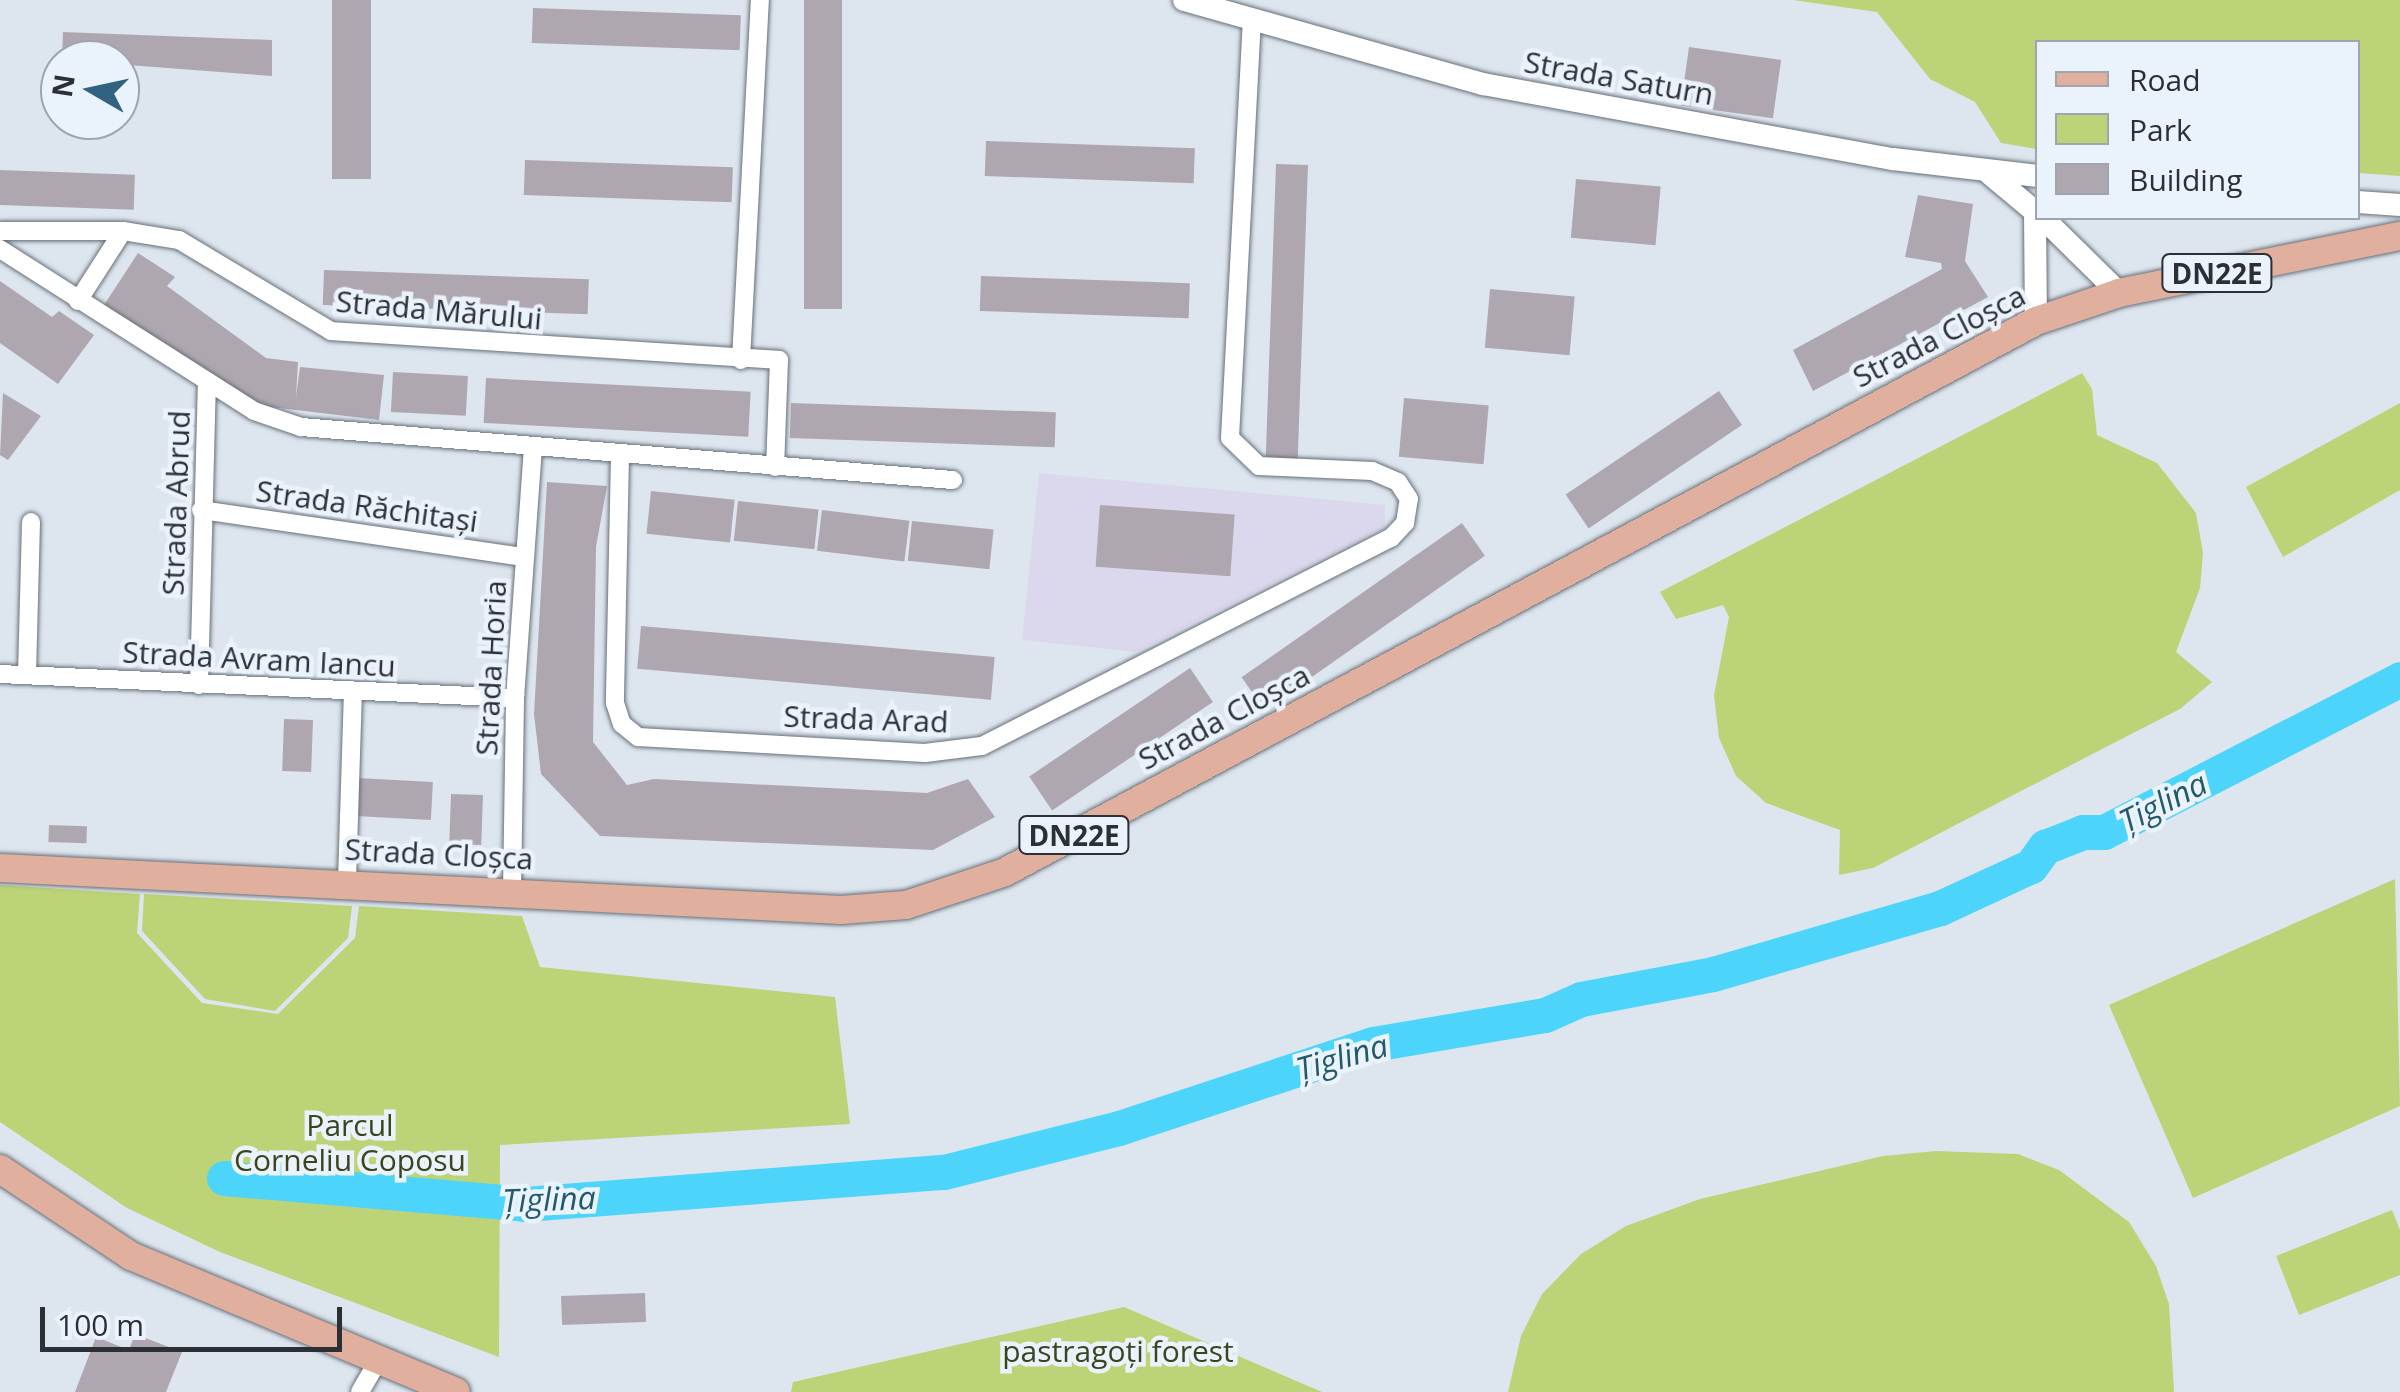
<!DOCTYPE html>
<html>
<head>
<meta charset="utf-8">
<style>
  body { margin:0 }
  #map { position:relative; width:2400px; height:1392px; overflow:hidden; background:#dde6ef; font-family:"Open Sans",sans-serif }
  div>[style] { position:absolute }
  [style*='--x'] { left:calc(var(--x)*1px); top:calc(var(--y)*1px); width:calc(var(--w)*1px); rotate:calc(var(--a)*1deg) }
  .education>* { inset:0; background:#dbd8ee }
  .green>* { inset:0; background:#bdd377 }
  .river>* { height:35px; margin:-17.5px; padding:0 17.5px; transform-origin:17.5px; border-radius:17.5px; background:#4dd4fa }
  .building>* { inset:0; background:#afa7b0; transform-origin:0 0 }
  .roads { filter:drop-shadow(0 0 2px #676f77) drop-shadow(0 0 2px #676f77) }
  .minor>* { height:18px; margin:-9px; padding:0 9px; transform-origin:9px; border-radius:9px; background:#fff }
  .tertiary>* { height:22px; margin:-11px; padding:0 11px; transform-origin:11px; border-radius:11px; background:#fff }
  .primary>* { height:28px; margin:-14px; padding:0 14px; transform-origin:14px; border-radius:14px; background:#e0af9e }
  span { translate:-50% -50%; white-space:nowrap; text-align:center; line-height:1.15; -webkit-text-stroke:9px #eaf3fc; paint-order:stroke }
  .shield-label span { padding:2px 8px; background:#eaf3fc; border:2px solid; border-radius:8px; -webkit-text-stroke-width:0 }
  .shield-label { font-size:28px; color:#2c2f33; font-weight:700 }
  .street-label { font-size:30px; color:#2c2f33 }
  .park-label { font-size:30px; color:#3b441c }
  .water-label { font-size:32px; color:#235969; font-style:italic }
  .legend { position:absolute; left:2035px; top:40px; width:325px; height:180px; box-sizing:border-box; background:#eaf3fc; border:2px solid #9ea5ac; margin:0; padding:12px 18px; list-style:none; font-size:30px; color:#2c2f33 }
  .legend li { display:flex; align-items:center; gap:20px; height:50px }
  .legend b { width:50px; border:2px solid #9ea5ac }
  .north { position:absolute; left:40px; top:40px; width:100px; height:100px; box-sizing:border-box; background:#eaf3fc; border:2px solid #9ea5ac; border-radius:50%; rotate:279deg; font-size:28px; font-weight:700; line-height:40px; text-align:center; color:#2c2f33 }
  .north::after { content:''; display:block; margin:auto; width:35px; height:45px; background:#316380; clip-path:polygon(50% 0,100% 100%,50% 72%,0 100%) }
  .scale { position:absolute; left:40px; top:1307px; width:302px; height:45px; box-sizing:border-box; border:5px solid #2c2f33; border-top:0; padding-left:12px; font-size:30px; line-height:35px; white-space:nowrap; color:#2c2f33; -webkit-text-stroke:8px #eaf3fc; paint-order:stroke }
</style>
</head>
<body>
<div id="map">
  <div class="education">
    <div style="clip-path:polygon(1039px 473px,1385px 505px,1385px 527px,1136px 652px,1022px 640px)"></div>
  </div>
  <div class="green">
    <div style="clip-path:polygon(1793px 0,2400px 0,2400px 176px,2358px 173px,2358px 42px,2038px 42px,2037px 149px,2001px 143px,1975px 102px,1930px 79px,1877px 12px)"></div>
    <div style="clip-path:polygon(2082px 373px,2092px 389px,2097px 435px,2157px 463px,2196px 513px,2203px 553px,2200px 588px,2176px 652px,2212px 682px,2180px 709px,2104px 748px,1873px 868px,1839px 875px,1840px 830px,1766px 803px,1736px 776px,1719px 738px,1714px 695px,1729px 617px,1723px 605px,1676px 619px,1660px 592px)"></div>
    <div style="clip-path:polygon(2400px 403px,2400px 490px,2283px 557px,2246px 487px)"></div>
    <div style="clip-path:polygon(2395px 879px,2400px 1106px,2193px 1198px,2109px 1005px)"></div>
    <div style="clip-path:polygon(0 885px,140px 894px,137px 933px,202px 1003px,278px 1014px,355px 938px,359px 906px,522px 916px,540px 967px,835px 997px,850px 1124px,500px 1145px,499px 1357px,220px 1252px,127px 1208px,0 1122px)"></div>
    <div style="clip-path:polygon(144px 894px,352px 906px,348px 938px,275px 1011px,205px 999px,142px 931px)"></div>
    <div style="clip-path:polygon(1936px 1151px,2018px 1154px,2059px 1170px,2129px 1222px,2156px 1266px,2169px 1304px,2174px 1392px,1508px 1392px,1521px 1336px,1542px 1294px,1581px 1254px,1626px 1226px,1700px 1199px,1883px 1156px)"></div>
    <div style="clip-path:polygon(2392px 1210px,2400px 1230px,2400px 1275px,2299px 1315px,2276px 1256px)"></div>
    <div style="clip-path:polygon(1124px 1307px,1322px 1392px,791px 1392px,793px 1382px)"></div>
  </div>
  <div class="river">
    <div style="--x:224;--y:1178;--w:302;--a:4.9"></div>
    <div style="--x:525;--y:1204;--w:420;--a:-4.4"></div>
    <div style="--x:944;--y:1172;--w:180;--a:-14.1"></div>
    <div style="--x:1119;--y:1128;--w:268;--a:-18.3"></div>
    <div style="--x:1373;--y:1044;--w:174;--a:-9.6"></div>
    <div style="--x:1545;--y:1015;--w:39;--a:-24"></div>
    <div style="--x:1581;--y:999;--w:134;--a:-10.7"></div>
    <div style="--x:1713;--y:974;--w:236;--a:-16.2"></div>
    <div style="--x:1940;--y:908;--w:100;--a:-24.8"></div>
    <div style="--x:2031;--y:866;--w:24;--a:-54"></div>
    <div style="--x:2045;--y:847;--w:41;--a:-21.5"></div>
    <div style="--x:2083;--y:832;--w:21;--a:0"></div>
    <div style="--x:2104;--y:832;--w:333;--a:-27.3"></div>
  </div>
  <div class="building">
    <div style="left:332px;top:0;width:39px;height:179px"></div>
    <div style="left:804px;top:0;width:38px;height:309px"></div>
    <div style="left:533px;top:8px;width:208px;height:35px;rotate:2deg"></div>
    <div style="clip-path:polygon(63px 32px,272px 40px,272px 76px,62px 60px)"></div>
    <div style="left:1689px;top:47px;width:93px;height:59px;rotate:8deg"></div>
    <div style="left:986px;top:141px;width:209px;height:35px;rotate:2deg"></div>
    <div style="left:525px;top:160px;width:208px;height:35px;rotate:2deg"></div>
    <div style="left:1276px;top:164px;width:32px;height:305px;rotate:2deg"></div>
    <div style="left:0;top:170px;width:135px;height:35px;rotate:2deg"></div>
    <div style="left:1576px;top:179px;width:85px;height:59px;rotate:5deg"></div>
    <div style="clip-path:polygon(1918px 195px,1973px 204px,1965px 261px,1988px 297px,1813px 391px,1793px 350px,1942px 269px,1941px 263px,1905px 257px)"></div>
    <div style="clip-path:polygon(138px 253px,175px 277px,167px 286px,266px 358px,298px 362px,296px 397px,300px 367px,384px 375px,379px 420px,254px 405px,102px 308px)"></div>
    <div style="left:324px;top:270px;width:265px;height:35px;rotate:2deg"></div>
    <div style="left:981px;top:276px;width:209px;height:35px;rotate:2deg"></div>
    <div style="clip-path:polygon(0 281px,52px 317px,59px 311px,94px 335px,58px 384px,0 343px)"></div>
    <div style="left:1490px;top:289px;width:85px;height:59px;rotate:5deg"></div>
    <div style="left:393px;top:372px;width:75px;height:40px;rotate:3deg"></div>
    <div style="left:486px;top:378px;width:265px;height:45px;rotate:3deg"></div>
    <div style="left:1719px;top:391px;width:41px;height:185px;rotate:56deg"></div>
    <div style="clip-path:polygon(3px 393px,41px 416px,8px 460px,0 455px)"></div>
    <div style="left:1404px;top:398px;width:85px;height:59px;rotate:5deg"></div>
    <div style="left:791px;top:403px;width:265px;height:35px;rotate:2deg"></div>
    <div style="clip-path:polygon(547px 482px,607px 486px,596px 547px,593px 742px,627px 785px,654px 779px,927px 793px,968px 779px,995px 817px,933px 850px,600px 836px,541px 774px,534px 714px)"></div>
    <div style="left:651px;top:491px;width:84px;height:43px;rotate:6deg"></div>
    <div style="left:738px;top:501px;width:81px;height:40px;rotate:6deg"></div>
    <div style="left:1100px;top:505px;width:135px;height:62px;rotate:4deg"></div>
    <div style="left:822px;top:510px;width:88px;height:41px;rotate:7deg"></div>
    <div style="left:912px;top:521px;width:82px;height:40px;rotate:6deg"></div>
    <div style="left:1462px;top:523px;width:40px;height:269px;rotate:55deg"></div>
    <div style="left:641px;top:626px;width:355px;height:43px;rotate:5deg"></div>
    <div style="left:1190px;top:668px;width:41px;height:194px;rotate:56deg"></div>
    <div style="left:284px;top:719px;width:29px;height:52px;rotate:2deg"></div>
    <div style="left:357px;top:778px;width:76px;height:38px;rotate:3deg"></div>
    <div style="left:451px;top:794px;width:32px;height:50px;rotate:2deg"></div>
    <div style="left:49px;top:825px;width:38px;height:17px;rotate:2deg"></div>
    <div style="left:645px;top:1293px;width:29px;height:84px;rotate:88deg"></div>
    <div style="clip-path:polygon(135px 1334px,182px 1352px,166px 1392px,75px 1392px,96px 1337px,129px 1350px)"></div>
  </div>
  <div class="roads">
    <div class="minor">
      <div style="--x:0;--y:231;--w:123;--a:0"></div>
      <div style="--x:123;--y:231;--w:57;--a:9.1"></div>
      <div style="--x:179;--y:240;--w:177;--a:30.9"></div>
      <div style="--x:331;--y:331;--w:449;--a:3.7"></div>
      <div style="--x:779;--y:360;--w:107;--a:92.1"></div>
      <div style="--x:0;--y:249;--w:301;--a:32.5"></div>
      <div style="--x:254;--y:411;--w:50;--a:18.8"></div>
      <div style="--x:301;--y:427;--w:654;--a:4.65"></div>
      <div style="--x:78;--y:301;--w:83;--a:-57.3"></div>
      <div style="--x:741;--y:360;--w:361;--a:-87"></div>
      <div style="--x:620;--y:456;--w:247;--a:91.2"></div>
      <div style="--x:615;--y:703;--w:22;--a:72"></div>
      <div style="--x:622;--y:724;--w:21;--a:39"></div>
      <div style="--x:638;--y:737;--w:287;--a:3.2"></div>
      <div style="--x:925;--y:753;--w:57;--a:-7"></div>
      <div style="--x:982;--y:746;--w:459;--a:-27"></div>
      <div style="--x:1391;--y:538;--w:21;--a:-47"></div>
      <div style="--x:1405;--y:523;--w:24;--a:-81"></div>
      <div style="--x:1409;--y:499;--w:20;--a:-123"></div>
      <div style="--x:1398;--y:482;--w:28;--a:-157"></div>
      <div style="--x:1372;--y:471;--w:113;--a:-177.5"></div>
      <div style="--x:1259;--y:466;--w:40;--a:-136"></div>
      <div style="--x:1230;--y:438;--w:419;--a:-87"></div>
      <div style="--x:201;--y:510;--w:326;--a:8.3"></div>
      <div style="--x:0;--y:674;--w:516;--a:2.67"></div>
      <div style="--x:27;--y:675;--w:153;--a:-88.5"></div>
      <div style="--x:199;--y:685;--w:303;--a:-88.5"></div>
      <div style="--x:347;--y:881;--w:189;--a:-88.2"></div>
      <div style="--x:512;--y:891;--w:193;--a:-89.1"></div>
      <div style="--x:515;--y:698;--w:251;--a:-85.9"></div>
      <div style="--x:360;--y:1392;--w:36;--a:-60"></div>
    </div>
    <div class="tertiary">
      <div style="--x:1184;--y:0;--w:311;--a:15.7"></div>
      <div style="--x:1483;--y:84;--w:417;--a:10.4"></div>
      <div style="--x:1893;--y:159;--w:146;--a:6.7"></div>
      <div style="--x:1990;--y:174;--w:62;--a:39.8"></div>
      <div style="--x:2358;--y:202;--w:42;--a:4.1"></div>
      <div style="--x:2035;--y:212;--w:109;--a:89.5"></div>
      <div style="--x:2043;--y:218;--w:107;--a:44.6"></div>
    </div>
    <div class="primary">
      <div style="--x:0;--y:868;--w:842;--a:2.86"></div>
      <div style="--x:841;--y:910;--w:65;--a:-4.4"></div>
      <div style="--x:906;--y:905;--w:104;--a:-18.4"></div>
      <div style="--x:1005;--y:872;--w:1169;--a:-28.12"></div>
      <div style="--x:2036;--y:321;--w:88;--a:-18.6"></div>
      <div style="--x:2119;--y:293;--w:287;--a:-11.5"></div>
      <div style="--x:0;--y:1169;--w:157;--a:33.6"></div>
      <div style="--x:131;--y:1256;--w:352;--a:22.7"></div>
    </div>
  </div>
  <div class="shield-label">
    <span style="left:2217px;top:273px">DN22E</span>
    <span style="left:1074px;top:835px">DN22E</span>
  </div>
  <div class="street-label">
    <span style="left:1619px;top:78px;rotate:10deg">Strada Saturn</span>
    <span style="left:439px;top:310px;rotate:5deg">Strada Mărului</span>
    <span style="left:1939px;top:336px;rotate:-27deg">Strada Cloșca</span>
    <span style="left:176px;top:503px;rotate:-88deg">Strada Abrud</span>
    <span style="left:367px;top:506px;rotate:8deg">Strada Răchitași</span>
    <span style="left:259px;top:659px;rotate:3deg">Strada Avram Iancu</span>
    <span style="left:491px;top:668px;rotate:-87deg">Strada Horia</span>
    <span style="left:1224px;top:717px;rotate:-28deg">Strada Cloșca</span>
    <span style="left:866px;top:719px;rotate:2deg">Strada Arad</span>
    <span style="left:439px;top:854px;rotate:3deg">Strada Cloșca</span>
  </div>
  <div class="park-label">
    <span style="left:350px;top:1142px">Parcul<br>Corneliu Coposu</span>
    <span style="left:1118px;top:1351px">pastragoți forest</span>
  </div>
  <div class="water-label">
    <span style="left:2163px;top:802px;rotate:-27deg">Țiglina</span>
    <span style="left:1342px;top:1057px;rotate:-16deg">Țiglina</span>
    <span style="left:549px;top:1199px;rotate:-2deg">Țiglina</span>
  </div>
  <ul class="legend">
  <li><b style="height:12px;background:#e0af9e"></b>Road</li>
  <li><b style="height:28px;background:#bdd377"></b>Park</li>
  <li><b style="height:28px;background:#afa7b0"></b>Building</li>
  </ul>
  <div class="north">N</div>
  <div class="scale">100 m</div>
</div>
</body>
</html>
